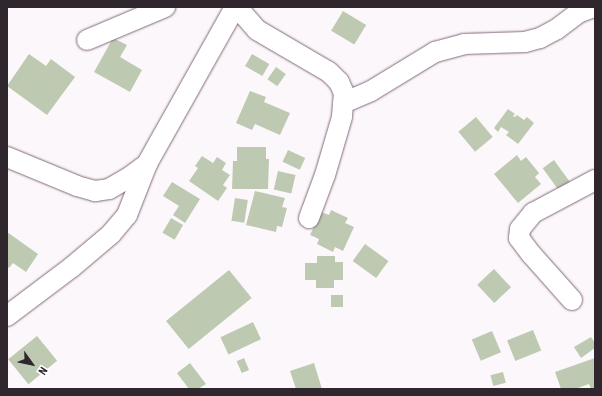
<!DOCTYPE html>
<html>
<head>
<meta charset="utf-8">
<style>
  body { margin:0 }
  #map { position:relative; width:602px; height:396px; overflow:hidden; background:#fcf7fb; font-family:"Roboto Condensed",sans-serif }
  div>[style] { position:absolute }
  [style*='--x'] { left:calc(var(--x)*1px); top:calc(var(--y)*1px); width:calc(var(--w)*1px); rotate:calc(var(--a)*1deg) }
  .building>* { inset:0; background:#bdcab1; transform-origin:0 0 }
  .roads { filter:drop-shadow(0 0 1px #806a7b) drop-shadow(0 0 1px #806a7b) }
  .street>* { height:20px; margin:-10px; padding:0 10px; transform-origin:10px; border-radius:10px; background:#fff }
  span { translate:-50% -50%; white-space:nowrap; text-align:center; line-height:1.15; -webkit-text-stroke:3.5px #fff; paint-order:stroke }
  .frame { position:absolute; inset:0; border:8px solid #30262d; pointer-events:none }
  .north { position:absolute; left:12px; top:344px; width:40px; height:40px; -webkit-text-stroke:3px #fff; paint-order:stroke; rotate:123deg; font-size:11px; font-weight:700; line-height:16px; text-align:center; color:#30262d }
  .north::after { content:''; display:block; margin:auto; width:14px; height:18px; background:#30262d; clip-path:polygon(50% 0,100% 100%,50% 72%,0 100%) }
</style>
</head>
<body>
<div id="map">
  <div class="building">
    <div style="left:343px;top:11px;width:27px;height:23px;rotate:31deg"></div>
    <div style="clip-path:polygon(113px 38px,127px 45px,120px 57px,142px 70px,130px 92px,94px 72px)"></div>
    <div style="clip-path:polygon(29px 54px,46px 66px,51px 59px,75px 77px,47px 115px,7px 86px)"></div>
    <div style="left:252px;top:54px;width:20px;height:14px;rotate:30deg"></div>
    <div style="left:276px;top:67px;width:12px;height:15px;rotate:35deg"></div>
    <div style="clip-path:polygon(250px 91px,266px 97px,264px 102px,290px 113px,280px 135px,255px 124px,252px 130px,236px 123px)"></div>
    <div style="clip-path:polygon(508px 109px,515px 114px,513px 116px,515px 117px,517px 115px,524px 120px,527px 117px,534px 123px,518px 144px,506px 135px,509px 132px,501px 127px,498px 132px,494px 128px)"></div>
    <div style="left:476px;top:117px;width:26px;height:23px;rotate:50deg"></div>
    <div style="clip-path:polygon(237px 147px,266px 147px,266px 159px,269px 159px,268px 189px,232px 189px,233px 161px,237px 161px)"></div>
    <div style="left:288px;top:150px;width:19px;height:13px;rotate:25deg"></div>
    <div style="clip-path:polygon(517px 155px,521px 161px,526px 157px,539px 173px,535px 177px,541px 184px,518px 203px,494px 174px)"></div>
    <div style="clip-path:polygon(202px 156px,213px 163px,217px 157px,226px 163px,222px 170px,230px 175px,223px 185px,227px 188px,218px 201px,189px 181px,198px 168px,195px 166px)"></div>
    <div style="left:554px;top:160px;width:29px;height:14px;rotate:54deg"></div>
    <div style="left:278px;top:171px;width:18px;height:19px;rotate:13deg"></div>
    <div style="clip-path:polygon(172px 182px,200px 199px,185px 223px,173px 215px,179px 206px,163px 196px)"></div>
    <div style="clip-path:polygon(255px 191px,285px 198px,282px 207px,287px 208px,282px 227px,277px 226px,276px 232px,246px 225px)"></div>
    <div style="left:235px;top:198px;width:13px;height:23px;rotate:9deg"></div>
    <div style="clip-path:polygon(331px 210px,348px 218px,345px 223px,354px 227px,343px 251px,335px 247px,333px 252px,317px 244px,319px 239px,310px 235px,321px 212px,329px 215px)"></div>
    <div style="left:171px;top:218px;width:14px;height:17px;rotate:30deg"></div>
    <div style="clip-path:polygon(7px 232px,38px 254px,26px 272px,13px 263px,9px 268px,7px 266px)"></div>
    <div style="left:365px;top:244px;width:29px;height:21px;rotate:36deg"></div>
    <div style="clip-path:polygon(317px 256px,335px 256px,335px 262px,343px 262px,343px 280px,334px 280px,334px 288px,316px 288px,316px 280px,305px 280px,305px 263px,317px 263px)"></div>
    <div style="left:494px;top:269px;width:25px;height:23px;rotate:47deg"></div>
    <div style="left:229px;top:270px;width:36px;height:81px;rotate:51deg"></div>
    <div style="left:331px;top:295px;width:12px;height:12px"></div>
    <div style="left:253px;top:322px;width:19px;height:36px;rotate:65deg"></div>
    <div style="left:533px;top:330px;width:22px;height:28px;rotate:68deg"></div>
    <div style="left:492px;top:331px;width:23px;height:22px;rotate:67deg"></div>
    <div style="left:37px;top:336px;width:32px;height:37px;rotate:51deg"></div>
    <div style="clip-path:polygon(591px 337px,595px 343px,595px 348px,581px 358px,574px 347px)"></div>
    <div style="left:244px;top:358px;width:13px;height:8px;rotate:67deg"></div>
    <div style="clip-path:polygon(595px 358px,595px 389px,591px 389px,589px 384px,575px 389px,561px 389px,555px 372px)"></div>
    <div style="clip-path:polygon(190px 363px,206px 384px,198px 389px,189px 389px,177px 373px)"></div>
    <div style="clip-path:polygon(314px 363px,322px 389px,296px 389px,290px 371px)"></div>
    <div style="left:503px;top:372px;width:11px;height:13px;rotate:75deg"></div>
  </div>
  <div class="roads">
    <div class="street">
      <div style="--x:237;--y:7;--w:30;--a:49"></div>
      <div style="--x:257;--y:30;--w:83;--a:30.3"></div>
      <div style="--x:329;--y:72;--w:14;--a:45"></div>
      <div style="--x:339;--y:82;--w:12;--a:66"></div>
      <div style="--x:344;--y:93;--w:24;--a:95"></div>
      <div style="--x:342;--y:117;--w:60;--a:106.3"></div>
      <div style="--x:325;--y:175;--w:46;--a:110.4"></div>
      <div style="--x:87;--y:40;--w:85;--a:-22.9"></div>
      <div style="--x:343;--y:103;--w:30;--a:-23"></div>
      <div style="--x:371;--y:91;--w:75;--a:-31.4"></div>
      <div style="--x:435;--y:52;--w:30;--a:-15"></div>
      <div style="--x:464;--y:44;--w:61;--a:-1.9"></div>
      <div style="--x:525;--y:42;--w:16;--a:-15"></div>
      <div style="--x:540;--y:38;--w:19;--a:-28"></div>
      <div style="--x:557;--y:29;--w:26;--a:-37"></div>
      <div style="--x:578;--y:13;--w:17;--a:-21"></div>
      <div style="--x:7;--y:157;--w:76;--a:22.5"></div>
      <div style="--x:77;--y:186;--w:19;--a:16"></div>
      <div style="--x:95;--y:191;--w:14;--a:-8"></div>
      <div style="--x:109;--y:189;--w:22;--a:-30"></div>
      <div style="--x:128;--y:178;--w:24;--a:-36"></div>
      <div style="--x:572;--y:300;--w:62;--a:-131.7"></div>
      <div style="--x:531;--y:254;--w:20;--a:-127"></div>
      <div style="--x:519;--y:238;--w:9;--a:-84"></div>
      <div style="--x:520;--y:229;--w:21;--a:-51"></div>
      <div style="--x:533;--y:213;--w:70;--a:-28"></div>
      <div style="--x:7;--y:316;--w:81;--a:-37"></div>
      <div style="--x:72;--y:267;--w:51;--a:-40.2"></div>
      <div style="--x:111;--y:234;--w:25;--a:-50"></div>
      <div style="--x:127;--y:215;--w:55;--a:-68.6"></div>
      <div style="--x:147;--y:164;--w:180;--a:-60.7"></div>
    </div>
  </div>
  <div class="frame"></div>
  <div class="north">N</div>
</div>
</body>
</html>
